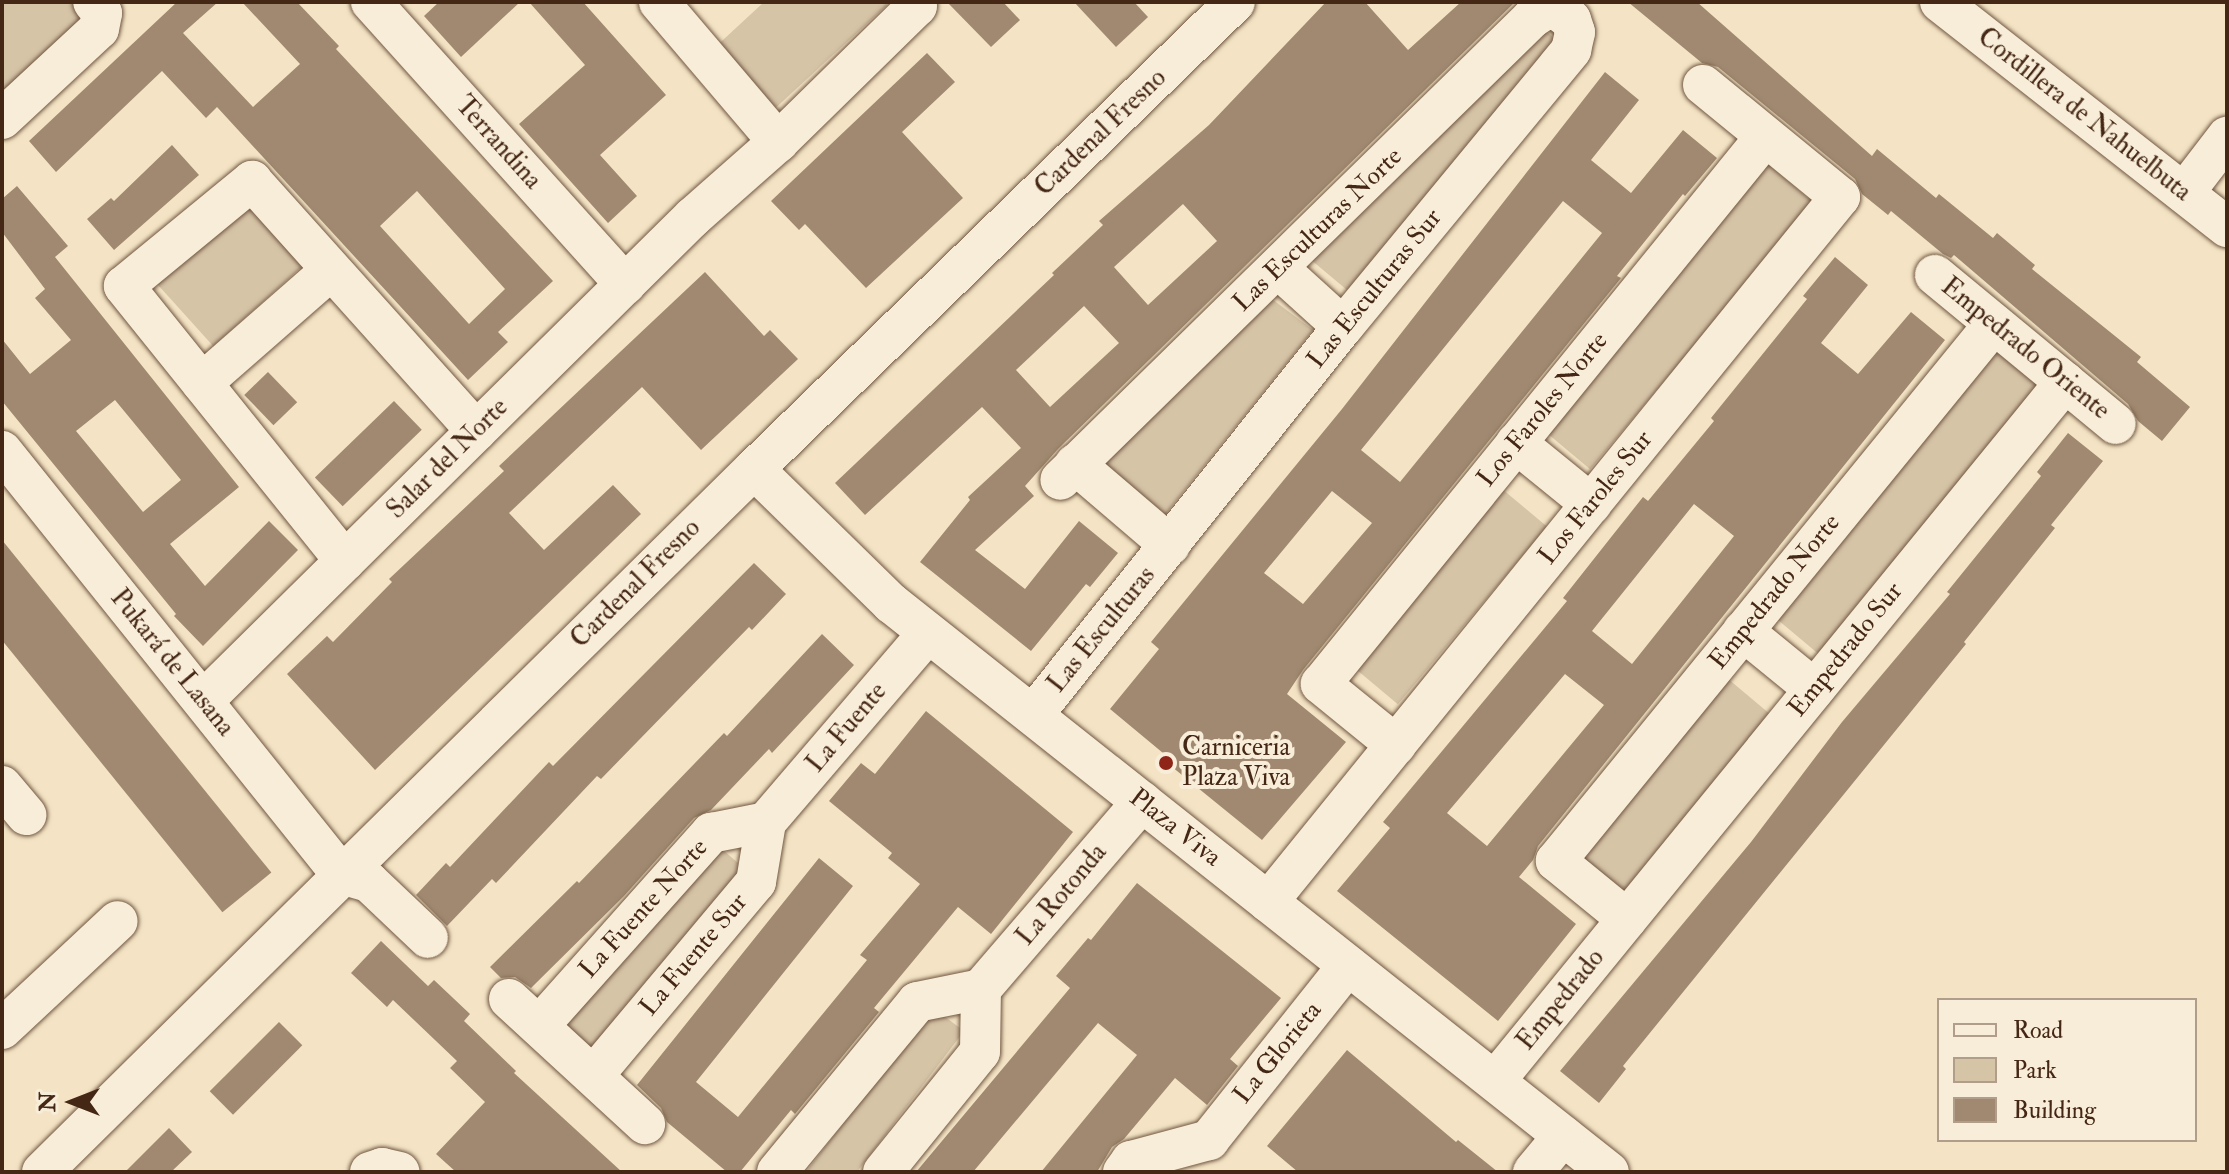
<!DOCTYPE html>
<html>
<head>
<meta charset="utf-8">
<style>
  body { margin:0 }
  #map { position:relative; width:2229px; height:1174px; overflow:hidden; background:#f4e4c5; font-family:"IM FELL Double Pica",serif }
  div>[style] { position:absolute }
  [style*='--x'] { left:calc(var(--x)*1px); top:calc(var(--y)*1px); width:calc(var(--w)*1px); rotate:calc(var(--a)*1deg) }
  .green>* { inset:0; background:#d6c4a7; transform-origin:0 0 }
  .building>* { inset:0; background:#a08970; transform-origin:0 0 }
  .roads { filter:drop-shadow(0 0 2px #705640) drop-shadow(0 0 2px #705640) }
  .minor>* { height:40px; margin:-20px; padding:0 20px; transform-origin:20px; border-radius:20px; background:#f8edd9 }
  .dots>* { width:22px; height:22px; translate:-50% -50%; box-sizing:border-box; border:4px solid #f8edd9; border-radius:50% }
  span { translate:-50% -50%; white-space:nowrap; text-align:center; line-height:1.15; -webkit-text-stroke:8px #f8edd9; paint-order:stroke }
  .street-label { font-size:26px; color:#442714 }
  .poi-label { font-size:26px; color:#442714 }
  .left { translate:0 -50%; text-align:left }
  .frame { position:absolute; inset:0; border:4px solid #442714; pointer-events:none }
  .legend { position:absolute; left:1937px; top:998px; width:260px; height:144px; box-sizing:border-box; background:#f8edd9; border:2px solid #b09e8a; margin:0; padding:10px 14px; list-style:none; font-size:24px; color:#442714 }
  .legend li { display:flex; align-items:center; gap:16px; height:40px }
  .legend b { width:40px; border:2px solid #b09e8a }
  .north { position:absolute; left:32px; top:1062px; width:80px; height:80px; -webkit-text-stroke:6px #f8edd9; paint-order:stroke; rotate:270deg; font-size:22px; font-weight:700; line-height:32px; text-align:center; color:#442714 }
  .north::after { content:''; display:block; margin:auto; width:28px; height:36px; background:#442714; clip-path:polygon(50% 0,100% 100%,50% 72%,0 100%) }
</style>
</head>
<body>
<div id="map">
  <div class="green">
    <div style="clip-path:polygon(2px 2px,73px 2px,94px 26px,2px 108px)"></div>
    <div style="clip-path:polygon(764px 2px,885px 2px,887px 5px,769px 114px,711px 51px)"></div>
    <div style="clip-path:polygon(1547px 32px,1557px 41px,1347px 290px,1310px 259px)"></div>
    <div style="left:1764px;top:161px;width:65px;height:348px;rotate:40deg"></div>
    <div style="left:248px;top:198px;width:87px;height:125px;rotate:48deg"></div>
    <div style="clip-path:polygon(1268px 296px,1313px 330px,1163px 517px,1099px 461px)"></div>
    <div style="left:1993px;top:346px;width:67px;height:348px;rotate:40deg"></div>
    <div style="left:1501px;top:488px;width:60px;height:232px;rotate:40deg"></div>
    <div style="left:1727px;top:678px;width:60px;height:232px;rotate:40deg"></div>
    <div style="left:715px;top:843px;width:45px;height:249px;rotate:41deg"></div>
    <div style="clip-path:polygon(932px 1007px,964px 1031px,857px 1172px,806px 1172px)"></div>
  </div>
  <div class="building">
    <div style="clip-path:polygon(evenodd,177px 2px,218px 2px,183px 33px,253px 107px,300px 64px,242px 2px,297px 2px,339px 46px,336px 49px,553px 281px,498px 332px,508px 342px,468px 380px,217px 107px,206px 118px,162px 71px,56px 172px,29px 141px,177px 2px,417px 191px,505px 289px,469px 324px,380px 226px,417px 191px)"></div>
    <div style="clip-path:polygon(439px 2px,520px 2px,461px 57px,424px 16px)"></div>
    <div style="clip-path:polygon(529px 2px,583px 2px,666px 95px,600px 155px,637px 196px,608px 223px,519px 124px,585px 65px)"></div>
    <div style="clip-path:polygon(947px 2px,1003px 2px,1020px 20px,991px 47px)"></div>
    <div style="clip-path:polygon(1074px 2px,1134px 2px,1148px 17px,1116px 47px)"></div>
    <div style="clip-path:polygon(evenodd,1326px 2px,1365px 2px,1408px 50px,1461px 2px,1515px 2px,1058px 449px,1025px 486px,1034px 496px,975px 550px,1025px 589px,1079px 521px,1118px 553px,1090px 587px,1086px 584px,1031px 651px,920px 562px,970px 500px,968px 497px,1021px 448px,982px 407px,865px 515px,835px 483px,1054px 275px,1052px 273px,1103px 225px,1099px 221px,1209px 125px,1326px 2px,1183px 204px,1217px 241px,1148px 305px,1114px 267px,1183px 204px,1326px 2px,1084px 306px,1119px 343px,1050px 407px,1016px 370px,1084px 306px)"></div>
    <div style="clip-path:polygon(1628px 2px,1697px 2px,1872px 156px,1877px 149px,1936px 198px,1939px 194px,1993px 238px,1997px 233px,2035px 265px,2032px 269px,2141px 357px,2137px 362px,2190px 407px,2162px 441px,2138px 421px,2128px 404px,1954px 255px,1951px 258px,1943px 254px,1891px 211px,1888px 215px,1862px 194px,1855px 179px,1718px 67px,1702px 63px)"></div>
    <div style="clip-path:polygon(927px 53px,955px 82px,902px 132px,963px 198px,866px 288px,805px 224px,799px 230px,771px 201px)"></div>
    <div style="clip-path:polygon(evenodd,1605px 72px,1639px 100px,1591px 160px,1631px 193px,1683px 130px,1717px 158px,1685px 196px,1683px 194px,1617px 276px,1621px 278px,1303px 670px,1287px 694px,1346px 742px,1262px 840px,1166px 762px,1169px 758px,1110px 709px,1159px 649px,1151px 642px,1342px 409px,1605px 72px,1563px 201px,1602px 233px,1400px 482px,1361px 450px,1563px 201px,1605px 72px,1332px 491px,1372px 523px,1303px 604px,1264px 573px,1332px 491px)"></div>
    <div style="clip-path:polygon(172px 145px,199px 175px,114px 250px,87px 219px,111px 198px,114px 201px)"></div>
    <div style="clip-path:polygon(evenodd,17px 186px,68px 246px,55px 257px,239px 487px,170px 544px,205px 586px,269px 521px,298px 550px,203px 646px,174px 616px,176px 614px,2px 401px,2px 339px,30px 374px,71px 340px,35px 298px,45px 289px,2px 232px,2px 199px,17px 186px,115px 400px,181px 480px,143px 512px,76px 431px,115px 400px)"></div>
    <div style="clip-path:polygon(evenodd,1835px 257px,1868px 285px,1821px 343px,1858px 374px,1911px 312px,1945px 340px,1538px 846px,1533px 860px,1519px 877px,1576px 924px,1498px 1021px,1337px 891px,1390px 828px,1383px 822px,1567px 601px,1563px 598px,1612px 536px,1643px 497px,1648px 501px,1714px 421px,1711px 418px,1807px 299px,1803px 296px,1835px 257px,1694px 504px,1734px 536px,1632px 664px,1592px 631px,1694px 504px,1835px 257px,1565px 674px,1604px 705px,1487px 846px,1447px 813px,1565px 674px)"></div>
    <div style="clip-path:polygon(705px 272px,764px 336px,770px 330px,798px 359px,701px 450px,642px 387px,509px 513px,544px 550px,613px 485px,641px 514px,375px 770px,287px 674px,327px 636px,333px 642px,392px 582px,389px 579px,504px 471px,499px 466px)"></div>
    <div style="left:268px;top:372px;width:42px;height:33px;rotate:46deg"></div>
    <div style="left:394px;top:401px;width:40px;height:110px;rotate:46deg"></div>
    <div style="clip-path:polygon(2068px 433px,2103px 461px,2051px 525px,2055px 528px,1964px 642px,1966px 644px,1623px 1066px,1626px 1069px,1599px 1103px,1560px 1071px,1751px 842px,1842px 722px,1950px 594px,1947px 592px,2041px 476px,2037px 472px)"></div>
    <div style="left:2px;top:540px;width:428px;height:63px;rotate:51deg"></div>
    <div style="clip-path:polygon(754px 563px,786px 594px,752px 630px,749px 627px,601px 779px,597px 776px,496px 883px,492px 879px,447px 926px,416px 895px,446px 863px,450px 867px,549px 762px,553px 766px)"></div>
    <div style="clip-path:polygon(822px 634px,854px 665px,772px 753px,769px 749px,711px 810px,694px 818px,624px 896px,531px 988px,515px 977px,501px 978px,490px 967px,577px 881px,579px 883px,724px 733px,727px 736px)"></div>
    <div style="clip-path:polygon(926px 711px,1073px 832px,991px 934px,958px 907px,874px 1008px,879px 1012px,795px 1114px,791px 1110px,740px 1172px,727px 1172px,667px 1122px,661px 1108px,637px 1085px,819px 858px,853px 886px,696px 1082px,738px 1117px,867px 960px,860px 955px,920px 884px,888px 858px,892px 853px,829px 801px,861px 763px,875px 774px)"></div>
    <div style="clip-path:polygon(1137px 883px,1281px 998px,1230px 1059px,1238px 1066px,1207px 1105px,1175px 1078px,1124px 1139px,1112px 1147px,1097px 1172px,1041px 1172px,1137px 1055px,1098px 1023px,973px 1172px,916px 1172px,1070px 988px,1056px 976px,1088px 938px,1091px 940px)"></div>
    <div style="clip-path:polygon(381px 941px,428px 986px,434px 980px,470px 1014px,464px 1021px,516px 1071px,514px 1073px,622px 1172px,456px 1172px,436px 1154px,485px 1102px,450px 1068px,457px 1061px,393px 1000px,387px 1007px,351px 973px)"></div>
    <div style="left:279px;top:1022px;width:33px;height:98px;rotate:45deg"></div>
    <div style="clip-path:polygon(1347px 1050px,1456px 1142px,1458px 1140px,1498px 1172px,1298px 1172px,1267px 1146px)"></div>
    <div style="clip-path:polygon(169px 1128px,192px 1152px,171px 1172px,125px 1172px)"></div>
  </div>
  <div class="roads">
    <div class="minor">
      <div style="--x:371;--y:2;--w:380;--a:48"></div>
      <div style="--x:659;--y:2;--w:184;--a:49.6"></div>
      <div style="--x:1940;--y:2;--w:365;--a:38.1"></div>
      <div style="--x:2;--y:119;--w:132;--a:-42.9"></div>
      <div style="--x:99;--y:29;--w:16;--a:-79"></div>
      <div style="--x:102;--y:13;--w:14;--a:-129"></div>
      <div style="--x:2184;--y:193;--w:71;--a:-52.5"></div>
      <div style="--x:1279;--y:269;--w:86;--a:42.2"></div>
      <div style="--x:1935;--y:275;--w:234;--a:39.5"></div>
      <div style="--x:202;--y:383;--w:171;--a:-41.2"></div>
      <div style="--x:1516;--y:443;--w:97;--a:39.1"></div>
      <div style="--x:2;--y:451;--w:542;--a:51.29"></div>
      <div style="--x:341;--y:874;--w:29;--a:16"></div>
      <div style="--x:369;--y:882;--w:81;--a:43.5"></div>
      <div style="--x:1075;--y:464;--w:125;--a:40.5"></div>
      <div style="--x:754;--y:469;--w:192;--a:44.4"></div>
      <div style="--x:891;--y:603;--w:916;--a:38.4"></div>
      <div style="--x:345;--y:561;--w:353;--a:-128.8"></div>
      <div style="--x:124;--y:286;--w:166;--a:-39.4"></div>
      <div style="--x:252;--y:181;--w:336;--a:48.1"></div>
      <div style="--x:1743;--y:631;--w:92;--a:39.2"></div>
      <div style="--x:203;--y:701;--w:689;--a:-44.65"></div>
      <div style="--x:693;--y:217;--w:113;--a:-41.4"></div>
      <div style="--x:778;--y:142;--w:194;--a:-44.4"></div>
      <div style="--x:917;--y:6;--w:6;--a:-135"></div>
      <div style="--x:1033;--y:715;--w:497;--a:-51.4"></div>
      <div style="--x:1343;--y:327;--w:359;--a:-50.5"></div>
      <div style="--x:1571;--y:50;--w:18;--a:-77"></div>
      <div style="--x:1575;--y:32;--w:13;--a:-108"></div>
      <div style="--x:1571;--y:20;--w:15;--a:-143"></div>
      <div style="--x:1559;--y:11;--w:13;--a:-171"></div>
      <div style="--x:1546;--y:9;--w:17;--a:147"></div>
      <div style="--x:1532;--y:18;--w:660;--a:135.61"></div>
      <div style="--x:1396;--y:745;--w:97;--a:-140.9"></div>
      <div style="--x:1321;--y:684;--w:705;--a:-50.93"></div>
      <div style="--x:2;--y:786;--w:38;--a:50"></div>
      <div style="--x:766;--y:822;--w:249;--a:-49.4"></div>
      <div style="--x:1268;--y:902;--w:908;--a:-50.95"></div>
      <div style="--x:1840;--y:197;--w:177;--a:-140.7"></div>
      <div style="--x:1627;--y:919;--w:92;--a:-140.8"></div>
      <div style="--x:1556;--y:861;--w:693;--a:-50.8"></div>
      <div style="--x:981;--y:989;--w:247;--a:-49.3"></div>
      <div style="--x:509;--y:999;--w:185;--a:42.6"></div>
      <div style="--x:539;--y:1026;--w:259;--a:-48.3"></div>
      <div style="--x:711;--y:833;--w:56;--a:-11.3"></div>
      <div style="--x:2;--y:1029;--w:158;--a:-43"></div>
      <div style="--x:594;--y:1075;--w:252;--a:-50"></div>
      <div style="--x:756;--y:882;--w:61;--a:-80.5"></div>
      <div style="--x:1495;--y:1081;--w:902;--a:-50.8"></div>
      <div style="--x:1209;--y:1140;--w:223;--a:-51.5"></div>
      <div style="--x:42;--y:1172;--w:1001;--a:-44.64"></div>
      <div style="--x:754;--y:469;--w:670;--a:-44.15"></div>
      <div style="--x:370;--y:1172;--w:13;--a:-18"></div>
      <div style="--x:382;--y:1168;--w:18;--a:13"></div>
      <div style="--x:777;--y:1172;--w:220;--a:-50.5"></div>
      <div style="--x:917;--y:1002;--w:65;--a:-11.5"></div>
      <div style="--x:883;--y:1172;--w:154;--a:-51.1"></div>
      <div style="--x:980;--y:1052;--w:63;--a:-89.1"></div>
      <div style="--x:1123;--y:1172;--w:14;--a:-54"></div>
      <div style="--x:1131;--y:1161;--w:81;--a:-15.1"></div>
      <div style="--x:1533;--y:1172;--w:47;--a:-50.2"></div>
    </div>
  </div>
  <div class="dots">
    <div style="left:1166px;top:763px;background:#8f2418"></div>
  </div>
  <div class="street-label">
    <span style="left:2084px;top:115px;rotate:38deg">Cordillera de Nahuelbuta</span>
    <span style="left:1101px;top:133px;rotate:-44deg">Cardenal Fresno</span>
    <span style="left:498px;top:143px;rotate:48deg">Terrandina</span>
    <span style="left:1318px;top:230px;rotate:-44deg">Las Esculturas Norte</span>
    <span style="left:1375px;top:289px;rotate:-51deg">Las Esculturas Sur</span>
    <span style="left:2025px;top:349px;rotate:39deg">Empedrado Oriente</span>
    <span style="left:1543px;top:410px;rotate:-51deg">Los Faroles Norte</span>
    <span style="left:448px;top:459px;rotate:-45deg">Salar del Norte</span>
    <span style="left:1596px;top:498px;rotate:-51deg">Los Faroles Sur</span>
    <span style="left:636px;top:584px;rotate:-45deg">Cardenal Fresno</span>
    <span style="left:1775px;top:592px;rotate:-51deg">Empedrado Norte</span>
    <span style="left:1102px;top:630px;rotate:-51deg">Las Esculturas</span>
    <span style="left:1846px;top:650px;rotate:-51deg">Empedrado Sur</span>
    <span style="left:172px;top:663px;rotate:51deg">Pukará de Lasana</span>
    <span style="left:847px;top:728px;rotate:-50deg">La Fuente</span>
    <span style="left:1175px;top:828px;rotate:38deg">Plaza Viva</span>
    <span style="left:1062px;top:895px;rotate:-50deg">La Rotonda</span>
    <span style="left:644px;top:909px;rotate:-48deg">La Fuente Norte</span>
    <span style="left:694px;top:955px;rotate:-50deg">La Fuente Sur</span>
    <span style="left:1561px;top:1000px;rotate:-51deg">Empedrado</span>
    <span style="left:1278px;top:1053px;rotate:-51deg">La Glorieta</span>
  </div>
  <div class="poi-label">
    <span class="left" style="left:1182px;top:763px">Carniceria<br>Plaza Viva</span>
  </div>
  <div class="frame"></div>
  <ul class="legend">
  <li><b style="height:10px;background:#f8edd9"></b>Road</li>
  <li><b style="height:22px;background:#d6c4a7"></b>Park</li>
  <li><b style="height:22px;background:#a08970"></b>Building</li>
  </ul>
  <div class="north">N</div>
</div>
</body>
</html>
